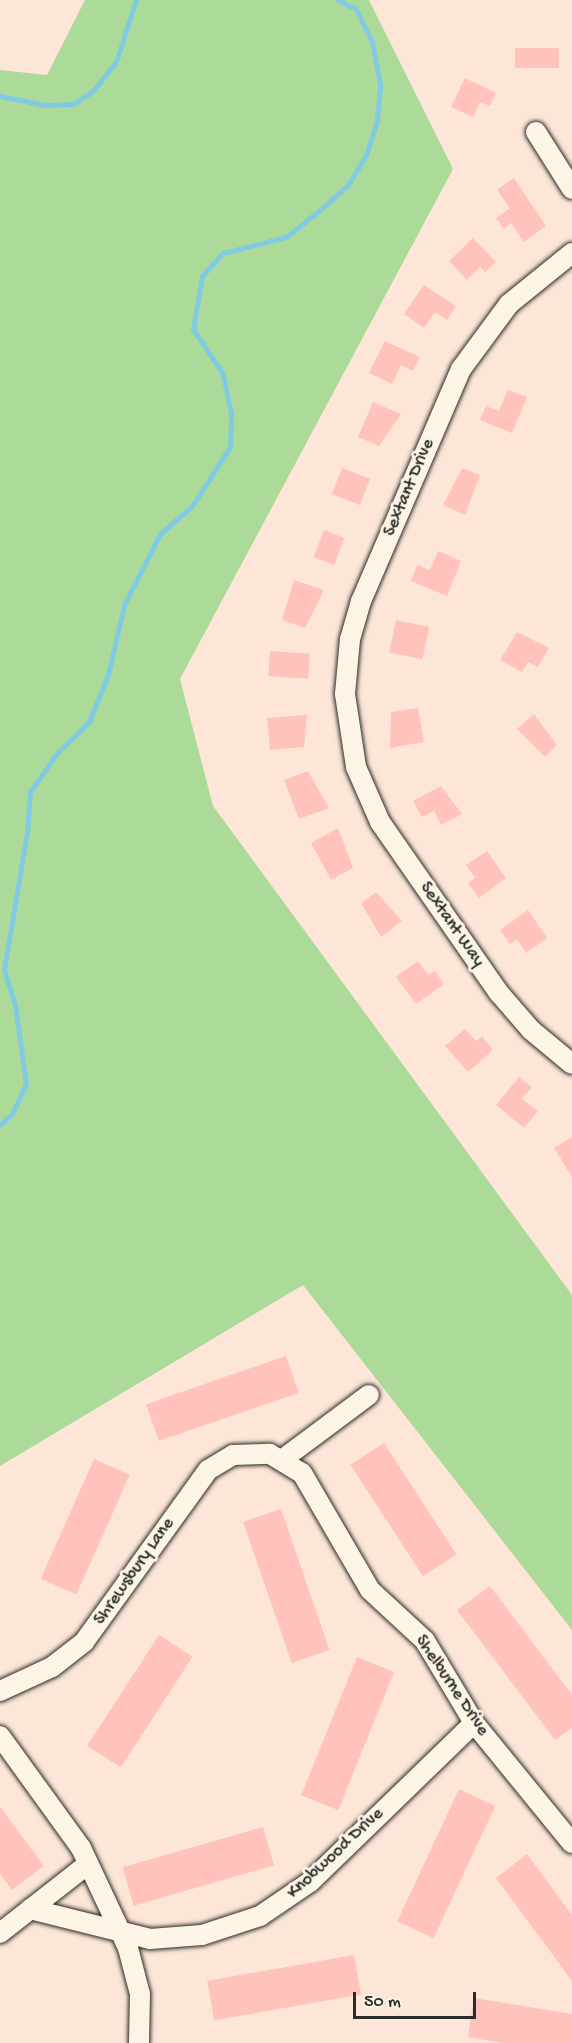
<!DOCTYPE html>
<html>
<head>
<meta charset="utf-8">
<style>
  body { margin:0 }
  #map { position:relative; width:572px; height:2043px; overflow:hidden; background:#fde6d8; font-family:"Gochi Hand",sans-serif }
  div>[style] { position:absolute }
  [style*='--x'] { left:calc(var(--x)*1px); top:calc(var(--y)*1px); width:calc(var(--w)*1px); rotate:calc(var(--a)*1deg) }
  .green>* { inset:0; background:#acda99 }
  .stream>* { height:5px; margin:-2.5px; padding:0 2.5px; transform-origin:2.5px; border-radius:2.5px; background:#81cbe2 }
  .building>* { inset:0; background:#ffc3bb; transform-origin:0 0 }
  .roads { filter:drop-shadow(0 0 2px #2b2b2b) drop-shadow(0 0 2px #2b2b2b) }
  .minor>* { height:20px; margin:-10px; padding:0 10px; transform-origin:10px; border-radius:10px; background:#fcf5e5 }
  span { translate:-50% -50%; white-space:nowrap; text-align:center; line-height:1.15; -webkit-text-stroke:6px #fcf5e5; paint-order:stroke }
  .street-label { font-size:18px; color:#2b2b2b }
  .scale { position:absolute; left:353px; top:1992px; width:123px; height:27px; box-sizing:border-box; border:3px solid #2b2b2b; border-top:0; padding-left:8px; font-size:18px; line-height:21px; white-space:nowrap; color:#2b2b2b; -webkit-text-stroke:4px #fcf5e5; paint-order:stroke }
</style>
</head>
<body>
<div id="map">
  <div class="green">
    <div style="clip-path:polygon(85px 0,369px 0,453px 169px,180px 679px,213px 806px,572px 1295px,572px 1630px,303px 1285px,0 1466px,0 70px,47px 75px)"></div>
  </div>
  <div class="stream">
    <div style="--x:0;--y:96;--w:46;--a:11.3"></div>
    <div style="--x:45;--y:105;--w:28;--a:-2"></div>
    <div style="--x:73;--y:104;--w:24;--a:-33"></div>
    <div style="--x:93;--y:91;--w:37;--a:-52"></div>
    <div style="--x:116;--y:62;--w:65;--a:-72.1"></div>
    <div style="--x:0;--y:1125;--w:16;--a:-43"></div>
    <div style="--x:12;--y:1114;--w:33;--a:-65"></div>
    <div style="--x:26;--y:1084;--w:80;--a:-97.9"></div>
    <div style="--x:15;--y:1005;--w:37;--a:-107"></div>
    <div style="--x:4;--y:970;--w:139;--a:-80.5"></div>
    <div style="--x:27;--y:833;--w:41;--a:-85.8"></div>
    <div style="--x:30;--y:792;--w:47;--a:-55.3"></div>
    <div style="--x:57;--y:753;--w:45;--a:-44.1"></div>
    <div style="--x:89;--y:722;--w:51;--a:-68"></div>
    <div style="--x:108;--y:675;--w:72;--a:-77.1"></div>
    <div style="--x:124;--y:605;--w:80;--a:-63.1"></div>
    <div style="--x:160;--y:534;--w:43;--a:-41.2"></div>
    <div style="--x:192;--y:506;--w:70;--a:-57.2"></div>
    <div style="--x:230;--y:447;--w:34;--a:-88"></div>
    <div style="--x:231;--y:413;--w:40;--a:-102"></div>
    <div style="--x:223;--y:374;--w:54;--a:-123.7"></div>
    <div style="--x:193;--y:329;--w:54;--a:-80.4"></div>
    <div style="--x:202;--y:276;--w:31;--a:-48"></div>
    <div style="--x:223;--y:253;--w:65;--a:-14.3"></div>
    <div style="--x:286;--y:237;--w:43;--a:-38.5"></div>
    <div style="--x:320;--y:210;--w:38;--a:-42"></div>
    <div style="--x:348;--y:185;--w:35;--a:-59"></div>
    <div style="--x:366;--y:155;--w:36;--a:-72"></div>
    <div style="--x:377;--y:121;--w:37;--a:-85"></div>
    <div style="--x:380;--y:84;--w:43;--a:-100.8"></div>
    <div style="--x:372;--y:42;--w:37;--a:-116"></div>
    <div style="--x:356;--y:9;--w:20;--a:-153"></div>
  </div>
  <div class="building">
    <div style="left:559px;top:48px;width:20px;height:44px;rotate:90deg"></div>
    <div style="clip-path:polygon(465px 78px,496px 93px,490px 106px,480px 102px,473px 117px,451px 107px)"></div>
    <div style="clip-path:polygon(514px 178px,546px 226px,524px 242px,511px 223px,504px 229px,496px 218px,510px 208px,497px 190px)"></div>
    <div style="clip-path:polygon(473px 238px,496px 262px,485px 272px,480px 267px,467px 280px,449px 261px)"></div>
    <div style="clip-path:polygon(424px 285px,456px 306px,447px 320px,435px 312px,424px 328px,404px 314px)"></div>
    <div style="clip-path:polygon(385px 341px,420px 357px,413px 371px,401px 365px,392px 384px,369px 373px)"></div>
    <div style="clip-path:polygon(508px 390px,527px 397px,512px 433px,480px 420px,486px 406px,499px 411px)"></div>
    <div style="clip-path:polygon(373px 402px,401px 414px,379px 446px,358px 437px)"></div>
    <div style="left:342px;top:468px;width:30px;height:28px;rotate:21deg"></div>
    <div style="clip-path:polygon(462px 468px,480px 475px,465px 515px,443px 505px)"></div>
    <div style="left:324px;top:530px;width:22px;height:29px;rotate:21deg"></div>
    <div style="clip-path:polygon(438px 551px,461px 561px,447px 596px,411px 581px,417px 565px,430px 570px)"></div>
    <div style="clip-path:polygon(294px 580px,324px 590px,305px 628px,282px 620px)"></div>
    <div style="left:396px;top:620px;width:34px;height:33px;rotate:12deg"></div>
    <div style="clip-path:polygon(517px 632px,549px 648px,538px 667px,528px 662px,522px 672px,500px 660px)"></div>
    <div style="left:270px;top:651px;width:40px;height:25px;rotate:4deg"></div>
    <div style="clip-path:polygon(418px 708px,424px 742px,390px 748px,391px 712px)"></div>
    <div style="clip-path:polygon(534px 714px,557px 745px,545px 757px,517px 729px)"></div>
    <div style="clip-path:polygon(307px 715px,304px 747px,270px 750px,267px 718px)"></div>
    <div style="clip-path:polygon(308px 771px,329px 808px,299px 819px,284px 780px)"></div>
    <div style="clip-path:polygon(441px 786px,462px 814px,441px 825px,434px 811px,422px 817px,413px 801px)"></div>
    <div style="clip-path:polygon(338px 828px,353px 868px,331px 880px,311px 843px)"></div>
    <div style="clip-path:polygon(487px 851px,506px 878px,479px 898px,468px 883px,475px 878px,466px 865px)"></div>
    <div style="clip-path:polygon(376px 892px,402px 921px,381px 937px,361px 903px)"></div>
    <div style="clip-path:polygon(528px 910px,547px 938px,526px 953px,517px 939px,510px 944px,500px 930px)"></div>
    <div style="clip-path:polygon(418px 961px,428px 975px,435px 971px,444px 984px,416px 1004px,396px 977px)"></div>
    <div style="clip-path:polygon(465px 1029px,476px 1041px,482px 1036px,493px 1050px,468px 1072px,445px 1046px)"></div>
    <div style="clip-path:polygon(519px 1077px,532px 1087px,522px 1099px,538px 1111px,524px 1128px,496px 1105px)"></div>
    <div style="clip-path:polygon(572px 1137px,572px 1177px,554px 1148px)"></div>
    <div style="left:286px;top:1356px;width:39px;height:148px;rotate:71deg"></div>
    <div style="left:384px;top:1443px;width:133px;height:40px;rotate:57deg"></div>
    <div style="left:94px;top:1459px;width:39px;height:131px;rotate:24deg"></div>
    <div style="left:281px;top:1509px;width:149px;height:40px;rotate:71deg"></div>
    <div style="clip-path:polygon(490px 1586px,572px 1695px,572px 1728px,555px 1740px,457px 1610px)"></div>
    <div style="left:159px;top:1635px;width:40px;height:132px;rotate:33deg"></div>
    <div style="left:357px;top:1657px;width:40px;height:149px;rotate:22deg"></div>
    <div style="left:459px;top:1789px;width:40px;height:146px;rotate:25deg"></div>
    <div style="clip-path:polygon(0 1807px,44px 1866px,12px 1890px,0 1874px)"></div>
    <div style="left:263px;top:1827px;width:40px;height:146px;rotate:74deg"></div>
    <div style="clip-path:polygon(527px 1854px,572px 1915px,572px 1981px,496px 1878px)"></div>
    <div style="left:354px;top:1955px;width:40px;height:149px;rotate:80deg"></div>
    <div style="clip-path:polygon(474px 1998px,572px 2014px,572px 2043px,502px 2043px,468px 2037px)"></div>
  </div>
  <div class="roads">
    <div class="minor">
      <div style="--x:536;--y:132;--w:67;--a:57.7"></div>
      <div style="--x:572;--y:253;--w:81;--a:141"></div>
      <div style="--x:509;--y:304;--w:81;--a:126.4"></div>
      <div style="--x:461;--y:369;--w:253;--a:113.3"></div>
      <div style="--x:361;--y:601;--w:40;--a:106"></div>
      <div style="--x:350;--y:639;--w:55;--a:95.2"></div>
      <div style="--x:345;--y:694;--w:74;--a:81.4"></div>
      <div style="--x:356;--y:767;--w:60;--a:66.4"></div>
      <div style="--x:380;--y:822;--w:208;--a:55.2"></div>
      <div style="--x:499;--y:993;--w:49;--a:49.1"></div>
      <div style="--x:531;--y:1030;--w:53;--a:39.7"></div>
      <div style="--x:283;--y:1459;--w:107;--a:-36.7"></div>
      <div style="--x:0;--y:1691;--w:57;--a:-24.8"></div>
      <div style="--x:52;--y:1667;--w:41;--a:-38"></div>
      <div style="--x:84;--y:1642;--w:212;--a:-54.2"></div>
      <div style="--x:208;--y:1470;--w:29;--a:-31"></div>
      <div style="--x:233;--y:1455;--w:37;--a:-2"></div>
      <div style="--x:270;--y:1454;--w:37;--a:31"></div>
      <div style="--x:302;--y:1473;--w:135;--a:59.8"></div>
      <div style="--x:370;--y:1590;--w:75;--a:42.8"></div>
      <div style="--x:425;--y:1641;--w:96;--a:59.1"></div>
      <div style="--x:474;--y:1723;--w:155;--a:50.8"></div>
      <div style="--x:0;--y:1736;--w:138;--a:54.1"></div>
      <div style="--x:81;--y:1848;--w:110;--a:64.8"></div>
      <div style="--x:128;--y:1948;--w:48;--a:75.4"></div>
      <div style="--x:140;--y:1994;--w:49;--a:91.2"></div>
      <div style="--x:30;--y:1909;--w:124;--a:14"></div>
      <div style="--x:150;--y:1939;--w:52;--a:-4.4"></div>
      <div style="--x:202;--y:1935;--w:61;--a:-18.1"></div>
      <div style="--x:260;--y:1916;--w:60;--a:-34.2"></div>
      <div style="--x:310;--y:1882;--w:228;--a:-44.1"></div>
      <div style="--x:0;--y:1933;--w:112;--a:-38.1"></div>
    </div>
  </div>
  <div class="street-label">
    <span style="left:410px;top:488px;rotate:-67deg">Sextant Drive</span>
    <span style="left:451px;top:925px;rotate:55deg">Sextant Way</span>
    <span style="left:135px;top:1572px;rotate:-55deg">Shrewsbury Lane</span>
    <span style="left:451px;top:1686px;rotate:56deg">Shelburne Drive</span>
    <span style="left:336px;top:1854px;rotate:-43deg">Knobwood Drive</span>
  </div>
  <div class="scale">50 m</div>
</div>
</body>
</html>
